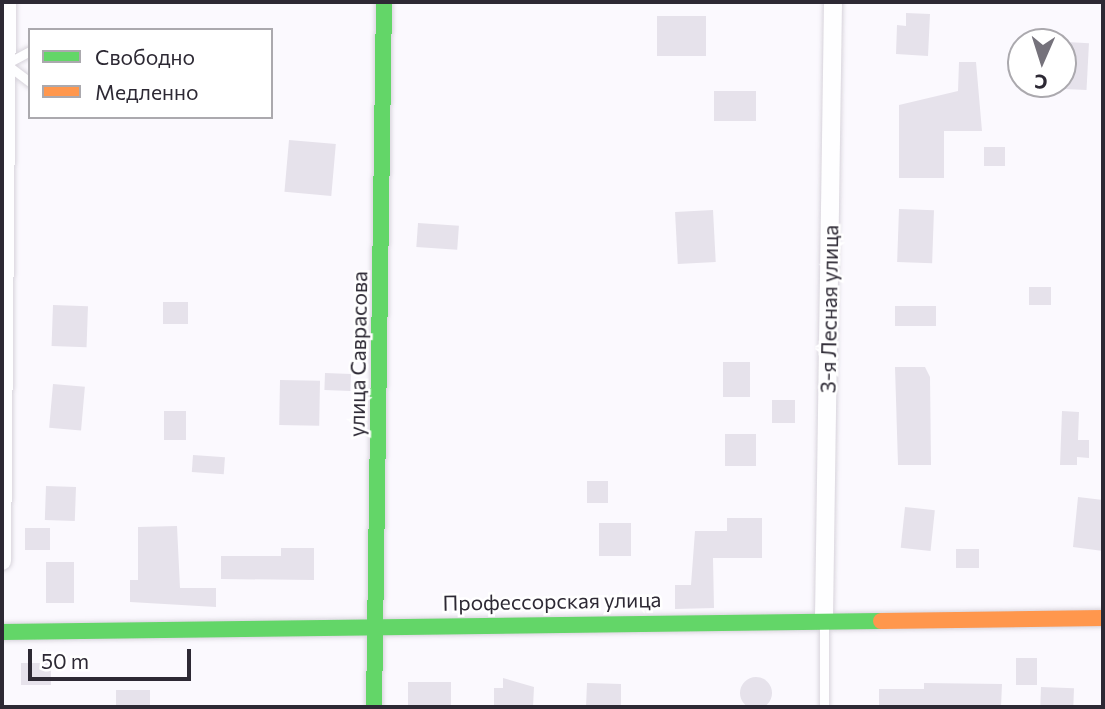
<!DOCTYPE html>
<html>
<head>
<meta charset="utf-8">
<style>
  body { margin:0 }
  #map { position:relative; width:1105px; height:709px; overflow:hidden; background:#fbf9fe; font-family:Commissioner,sans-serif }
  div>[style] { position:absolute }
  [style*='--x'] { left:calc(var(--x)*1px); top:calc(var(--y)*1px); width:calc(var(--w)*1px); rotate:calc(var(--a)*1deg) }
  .building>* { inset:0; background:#e6e2eb; transform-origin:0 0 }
  .round { border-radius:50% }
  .roads { filter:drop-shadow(0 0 2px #d7d3db) drop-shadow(0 0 2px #d7d3db) }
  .lane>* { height:9px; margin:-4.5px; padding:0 4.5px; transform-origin:4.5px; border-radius:4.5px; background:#fefeff }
  .street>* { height:18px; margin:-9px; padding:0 9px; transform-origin:9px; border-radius:9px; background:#fefeff }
  .fast>* { height:16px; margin:-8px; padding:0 8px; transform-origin:8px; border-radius:8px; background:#63d668 }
  .slow>* { height:16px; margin:-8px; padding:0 8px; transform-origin:8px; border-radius:8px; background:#ff974d }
  span { translate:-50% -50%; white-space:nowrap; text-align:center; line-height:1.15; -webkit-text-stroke:5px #fff; paint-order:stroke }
  .street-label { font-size:21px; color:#2d2934 }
  .frame { position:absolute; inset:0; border:4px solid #2d2934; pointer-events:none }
  .legend { position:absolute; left:28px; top:28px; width:245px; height:91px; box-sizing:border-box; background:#fff; border:2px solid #aba9ae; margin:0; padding:9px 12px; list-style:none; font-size:21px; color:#2d2934 }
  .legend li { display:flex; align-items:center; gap:14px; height:35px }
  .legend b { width:35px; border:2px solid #aba9ae }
  .north { position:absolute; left:1007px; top:28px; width:70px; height:70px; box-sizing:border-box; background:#fff; border:2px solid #aba9ae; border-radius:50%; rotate:183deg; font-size:19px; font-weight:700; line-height:28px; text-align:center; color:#2d2934 }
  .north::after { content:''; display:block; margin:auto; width:24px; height:32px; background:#75727b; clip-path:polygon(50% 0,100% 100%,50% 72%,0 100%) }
  .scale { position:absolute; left:28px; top:649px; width:163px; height:32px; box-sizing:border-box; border:4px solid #2d2934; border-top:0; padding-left:9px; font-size:21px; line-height:24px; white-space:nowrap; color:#2d2934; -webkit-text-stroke:5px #fff; paint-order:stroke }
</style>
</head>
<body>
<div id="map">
  <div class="building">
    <div style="clip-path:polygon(906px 13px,930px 14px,928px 56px,896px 54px,897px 25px,906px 26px)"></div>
    <div style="left:706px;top:16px;width:40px;height:49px;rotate:90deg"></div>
    <div style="left:1067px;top:42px;width:22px;height:47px;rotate:3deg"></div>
    <div style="clip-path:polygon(959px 62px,976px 62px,982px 131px,944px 131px,944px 178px,899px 178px,899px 105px,958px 91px)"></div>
    <div style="left:756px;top:91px;width:30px;height:42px;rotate:90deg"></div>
    <div style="left:289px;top:140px;width:47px;height:52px;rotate:5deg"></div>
    <div style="left:984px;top:147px;width:21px;height:19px"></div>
    <div style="left:899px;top:209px;width:35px;height:53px;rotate:2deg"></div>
    <div style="left:713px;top:210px;width:52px;height:38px;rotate:87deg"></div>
    <div style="left:418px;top:223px;width:41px;height:24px;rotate:4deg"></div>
    <div style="left:1029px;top:287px;width:22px;height:18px"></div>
    <div style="left:163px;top:302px;width:25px;height:22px"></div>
    <div style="left:53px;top:305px;width:35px;height:41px;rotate:2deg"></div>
    <div style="left:936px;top:306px;width:20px;height:41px;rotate:90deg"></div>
    <div style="left:723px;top:362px;width:27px;height:35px"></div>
    <div style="clip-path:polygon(895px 367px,925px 367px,930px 377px,931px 465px,898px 465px)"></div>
    <div style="left:325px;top:373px;width:26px;height:17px;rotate:2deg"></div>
    <div style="left:280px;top:380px;width:40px;height:45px;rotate:1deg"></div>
    <div style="left:53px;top:384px;width:32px;height:44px;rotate:5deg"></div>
    <div style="left:795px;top:400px;width:23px;height:23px;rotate:90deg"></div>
    <div style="left:164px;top:411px;width:22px;height:29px"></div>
    <div style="clip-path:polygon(1062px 411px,1079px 412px,1078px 440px,1089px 440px,1089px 458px,1077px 457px,1077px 465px,1060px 465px)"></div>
    <div style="left:725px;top:434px;width:31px;height:32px"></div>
    <div style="left:193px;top:455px;width:32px;height:17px;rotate:4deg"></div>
    <div style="left:587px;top:481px;width:21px;height:22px"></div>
    <div style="left:46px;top:486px;width:30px;height:34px;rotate:2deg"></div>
    <div style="clip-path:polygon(1078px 497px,1103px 500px,1103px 551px,1073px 547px)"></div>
    <div style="left:905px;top:507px;width:30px;height:41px;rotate:6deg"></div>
    <div style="clip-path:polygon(727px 518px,762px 518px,762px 558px,713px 558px,714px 608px,675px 609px,675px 585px,691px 585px,695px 531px,727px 531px)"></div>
    <div style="left:599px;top:523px;width:32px;height:33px"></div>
    <div style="clip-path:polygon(177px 526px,180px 588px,216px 588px,216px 607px,130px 602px,130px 580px,138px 580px,138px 527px)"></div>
    <div style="left:25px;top:528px;width:25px;height:22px"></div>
    <div style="clip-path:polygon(281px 548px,314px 548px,314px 580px,221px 579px,221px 556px,281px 556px)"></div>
    <div style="left:956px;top:549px;width:23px;height:19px"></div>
    <div style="left:46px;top:562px;width:28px;height:41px"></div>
    <div style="left:1016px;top:658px;width:21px;height:27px"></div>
    <div style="left:51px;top:663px;width:22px;height:30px;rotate:90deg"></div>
    <div class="round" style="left:740px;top:677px;width:32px;height:32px"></div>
    <div style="clip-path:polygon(503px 678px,534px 687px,533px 707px,494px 707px,494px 688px,503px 688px)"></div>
    <div style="left:451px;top:682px;width:25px;height:43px;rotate:90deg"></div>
    <div style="clip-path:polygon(587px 683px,621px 684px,621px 705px,586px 707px)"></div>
    <div style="clip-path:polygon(924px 683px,1002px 684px,1001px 707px,879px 707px,879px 689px,924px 689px)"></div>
    <div style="left:1041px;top:687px;width:33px;height:20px;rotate:2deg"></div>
    <div style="left:116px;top:690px;width:34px;height:17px"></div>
  </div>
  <div class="roads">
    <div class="lane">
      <div style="--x:30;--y:51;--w:27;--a:152"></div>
      <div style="--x:6;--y:64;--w:30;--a:37"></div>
      <div style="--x:824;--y:707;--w:85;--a:-90"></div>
    </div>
    <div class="street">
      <div style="--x:2;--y:561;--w:559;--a:-89.49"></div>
      <div style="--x:824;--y:617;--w:615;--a:-89.16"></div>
    </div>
    <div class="fast">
      <div style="--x:2;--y:632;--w:879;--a:-0.72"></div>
      <div style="--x:374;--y:707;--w:705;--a:-89.19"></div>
    </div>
    <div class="slow">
      <div style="--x:881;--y:621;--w:222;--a:-0.8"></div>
    </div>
  </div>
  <div class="street-label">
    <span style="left:829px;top:309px;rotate:-89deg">3-я Лесная улица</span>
    <span style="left:358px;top:354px;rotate:-89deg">улица Саврасова</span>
    <span style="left:552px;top:601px;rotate:-1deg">Профессорская улица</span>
  </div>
  <div class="frame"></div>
  <ul class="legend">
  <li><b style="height:9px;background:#63d668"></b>Свободно</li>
  <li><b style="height:9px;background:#ff974d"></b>Медленно</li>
  </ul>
  <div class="north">С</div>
  <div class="scale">50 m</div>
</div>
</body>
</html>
